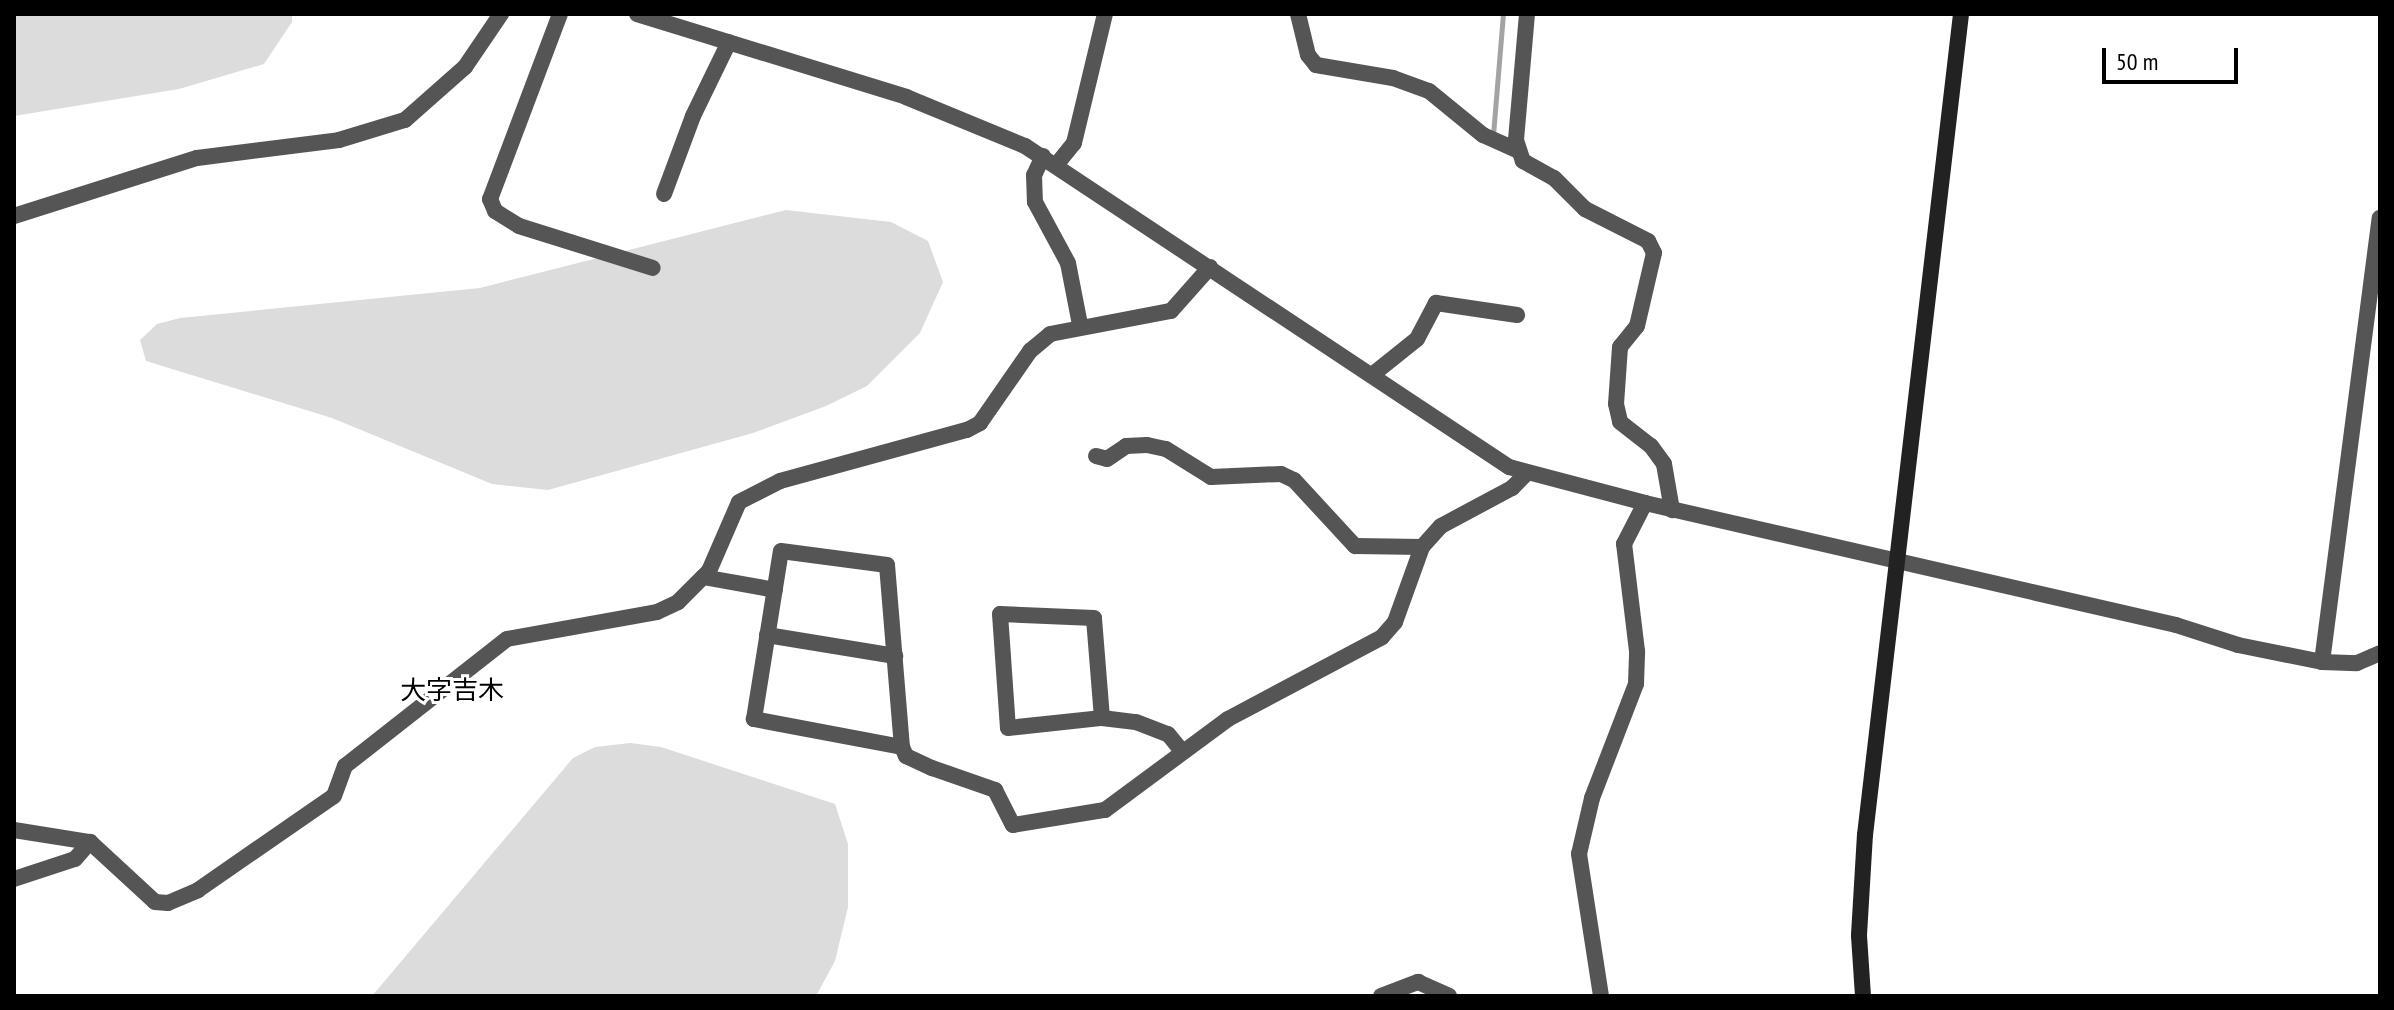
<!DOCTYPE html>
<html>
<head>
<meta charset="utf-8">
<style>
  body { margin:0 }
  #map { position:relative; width:2394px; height:1010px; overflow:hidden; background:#fff; font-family:"PT Sans Narrow","Noto Sans JP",sans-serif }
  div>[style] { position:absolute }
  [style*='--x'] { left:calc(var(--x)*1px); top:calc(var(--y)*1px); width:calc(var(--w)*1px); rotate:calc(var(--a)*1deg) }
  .green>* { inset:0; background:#dcdcdc }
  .stream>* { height:5px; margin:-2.5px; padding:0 2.5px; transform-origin:2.5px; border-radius:2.5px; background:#a3a3a3 }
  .street>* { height:16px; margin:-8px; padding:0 8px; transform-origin:8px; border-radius:8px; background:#555 }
  .secondary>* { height:16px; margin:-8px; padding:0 8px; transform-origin:8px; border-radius:8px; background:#222 }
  span { translate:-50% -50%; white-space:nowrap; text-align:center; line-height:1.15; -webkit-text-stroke:6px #fff; paint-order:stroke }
  .quarter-label { font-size:26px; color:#000 }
  .frame { position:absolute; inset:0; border:16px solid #000; pointer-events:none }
  .scale { position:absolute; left:2102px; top:48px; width:136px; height:36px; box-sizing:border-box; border:4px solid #000; border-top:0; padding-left:10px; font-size:24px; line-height:28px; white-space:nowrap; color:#000; -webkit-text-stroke:6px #fff; paint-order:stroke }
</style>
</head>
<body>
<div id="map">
  <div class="green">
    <div style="clip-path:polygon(14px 14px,292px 14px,292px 22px,264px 64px,179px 89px,14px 116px)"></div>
    <div style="clip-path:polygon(786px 210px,891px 222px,928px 241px,943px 282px,920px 333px,867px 386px,826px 406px,753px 433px,548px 490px,492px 484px,332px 418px,146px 361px,140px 340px,157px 324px,180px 318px,480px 288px)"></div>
    <div style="clip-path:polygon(630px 743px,661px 747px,835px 804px,848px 844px,848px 907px,835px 961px,816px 996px,372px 996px,573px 758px,595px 747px)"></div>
  </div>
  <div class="stream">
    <div style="--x:1493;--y:135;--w:121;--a:-85.3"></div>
  </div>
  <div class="street">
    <div style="--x:560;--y:14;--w:198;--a:110.7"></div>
    <div style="--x:490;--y:199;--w:13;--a:67"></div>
    <div style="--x:495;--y:211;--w:28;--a:32"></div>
    <div style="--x:519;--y:226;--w:140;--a:17.4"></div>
    <div style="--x:637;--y:14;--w:282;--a:17.1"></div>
    <div style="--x:906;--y:97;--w:129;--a:22.4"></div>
    <div style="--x:1025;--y:146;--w:581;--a:33.55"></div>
    <div style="--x:1509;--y:467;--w:141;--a:14.8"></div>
    <div style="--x:1645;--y:503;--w:545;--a:12.94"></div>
    <div style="--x:2176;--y:625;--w:65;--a:17.9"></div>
    <div style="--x:2238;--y:645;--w:86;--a:11.4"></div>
    <div style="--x:2322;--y:662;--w:35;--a:2"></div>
    <div style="--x:2357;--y:663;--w:25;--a:-23"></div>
    <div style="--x:1298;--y:14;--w:42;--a:76.3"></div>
    <div style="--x:1308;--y:55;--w:13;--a:51"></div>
    <div style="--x:1316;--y:65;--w:78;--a:9.6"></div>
    <div style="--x:1393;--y:78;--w:38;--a:20"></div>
    <div style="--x:1429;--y:91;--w:70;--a:39.2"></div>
    <div style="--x:1483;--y:135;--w:39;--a:24"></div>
    <div style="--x:1527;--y:14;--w:126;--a:95"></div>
    <div style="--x:1516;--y:140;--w:22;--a:72"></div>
    <div style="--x:1523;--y:161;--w:35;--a:29"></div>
    <div style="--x:1554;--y:178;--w:44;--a:45"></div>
    <div style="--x:1585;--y:209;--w:71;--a:26.9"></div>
    <div style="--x:1648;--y:241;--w:13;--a:63"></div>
    <div style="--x:1654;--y:253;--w:75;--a:103.1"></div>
    <div style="--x:1637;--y:326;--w:27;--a:129"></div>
    <div style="--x:1620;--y:347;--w:57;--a:94"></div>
    <div style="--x:1616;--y:404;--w:18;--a:77"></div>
    <div style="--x:1620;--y:422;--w:39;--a:38"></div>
    <div style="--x:1651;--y:446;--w:22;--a:54"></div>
    <div style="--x:1664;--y:464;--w:47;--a:80.1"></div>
    <div style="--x:1043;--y:156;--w:21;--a:115"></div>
    <div style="--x:1034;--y:175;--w:27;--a:88"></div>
    <div style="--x:1035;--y:202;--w:69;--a:61.6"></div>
    <div style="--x:1068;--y:263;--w:63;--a:79"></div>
    <div style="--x:1057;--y:164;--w:27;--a:-51"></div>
    <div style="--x:1074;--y:143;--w:133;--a:-76.5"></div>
    <div style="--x:664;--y:194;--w:83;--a:-69.6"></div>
    <div style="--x:693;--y:116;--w:82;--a:-64.1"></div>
    <div style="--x:14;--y:216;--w:192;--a:-17.6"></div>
    <div style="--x:197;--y:158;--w:143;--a:-7.2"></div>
    <div style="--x:339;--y:140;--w:69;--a:-16.9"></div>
    <div style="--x:405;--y:120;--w:80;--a:-41.5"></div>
    <div style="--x:465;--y:67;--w:64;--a:-55.8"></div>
    <div style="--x:1372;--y:375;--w:58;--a:-38.7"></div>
    <div style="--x:1417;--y:339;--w:41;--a:-62.2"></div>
    <div style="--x:1436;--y:303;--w:82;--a:8.4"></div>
    <div style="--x:1096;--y:456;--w:11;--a:15"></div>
    <div style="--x:1107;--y:459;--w:23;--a:-34"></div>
    <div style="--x:1126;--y:446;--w:21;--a:-3"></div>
    <div style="--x:1147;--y:445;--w:19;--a:12"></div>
    <div style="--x:1166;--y:449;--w:53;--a:31.9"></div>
    <div style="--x:1211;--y:477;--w:70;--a:-2.5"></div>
    <div style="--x:1281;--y:474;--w:14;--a:25"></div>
    <div style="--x:1294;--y:480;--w:90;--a:47.3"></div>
    <div style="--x:1355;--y:546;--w:67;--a:0.9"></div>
    <div style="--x:781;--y:551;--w:107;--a:7.5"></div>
    <div style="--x:887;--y:565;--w:183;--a:85.3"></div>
    <div style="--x:902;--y:747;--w:151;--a:-169.3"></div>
    <div style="--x:754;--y:719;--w:170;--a:-80.9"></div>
    <div style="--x:703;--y:577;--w:73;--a:10.2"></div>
    <div style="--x:767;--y:635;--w:130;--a:9.3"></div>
    <div style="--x:2322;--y:662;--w:448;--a:-82.6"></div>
    <div style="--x:1102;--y:718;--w:100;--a:-94.6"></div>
    <div style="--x:1094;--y:618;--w:94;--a:-177.6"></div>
    <div style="--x:1000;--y:614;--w:114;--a:86"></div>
    <div style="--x:1008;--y:728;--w:95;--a:-6.1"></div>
    <div style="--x:1102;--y:718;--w:34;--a:7"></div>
    <div style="--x:1136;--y:722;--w:34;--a:21"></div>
    <div style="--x:1168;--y:734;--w:21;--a:51"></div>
    <div style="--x:902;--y:747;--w:10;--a:66"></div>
    <div style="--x:906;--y:756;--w:29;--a:25"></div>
    <div style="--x:932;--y:768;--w:67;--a:19.2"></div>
    <div style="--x:995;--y:790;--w:39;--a:63"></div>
    <div style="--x:1013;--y:825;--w:93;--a:-9.3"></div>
    <div style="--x:1105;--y:810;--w:153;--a:-36.5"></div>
    <div style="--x:1228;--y:719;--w:174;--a:-28"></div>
    <div style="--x:1382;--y:637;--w:20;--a:-49"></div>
    <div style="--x:1395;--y:622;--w:80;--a:-70.2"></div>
    <div style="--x:1422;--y:547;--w:28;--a:-48"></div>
    <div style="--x:1441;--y:526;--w:81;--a:-28.2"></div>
    <div style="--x:1512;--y:488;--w:21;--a:-45"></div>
    <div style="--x:14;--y:830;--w:77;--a:9"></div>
    <div style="--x:90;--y:842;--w:88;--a:42.7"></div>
    <div style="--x:155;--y:902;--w:13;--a:4"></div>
    <div style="--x:168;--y:903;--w:33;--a:-23"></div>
    <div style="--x:198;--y:890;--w:165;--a:-34.7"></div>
    <div style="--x:334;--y:796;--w:32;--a:-70"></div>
    <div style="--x:345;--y:766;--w:206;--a:-38.1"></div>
    <div style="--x:507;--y:639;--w:152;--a:-10.2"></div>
    <div style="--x:657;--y:612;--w:23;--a:-25"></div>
    <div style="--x:678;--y:602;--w:44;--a:-45"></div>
    <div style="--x:709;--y:571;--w:75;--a:-66.5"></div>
    <div style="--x:739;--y:502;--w:46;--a:-27.1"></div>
    <div style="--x:780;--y:481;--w:194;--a:-15.3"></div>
    <div style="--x:967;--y:430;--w:15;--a:-28"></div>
    <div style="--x:980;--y:423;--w:88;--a:-55.2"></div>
    <div style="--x:1030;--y:351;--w:26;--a:-40"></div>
    <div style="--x:1050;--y:334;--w:123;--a:-10.8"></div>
    <div style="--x:1171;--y:311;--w:59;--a:-48.4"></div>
    <div style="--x:14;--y:879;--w:64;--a:-18.2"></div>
    <div style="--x:75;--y:859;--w:23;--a:-49"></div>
    <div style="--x:1381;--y:996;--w:40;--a:-21"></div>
    <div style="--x:1418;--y:982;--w:34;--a:24"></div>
    <div style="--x:1601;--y:996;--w:144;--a:-98.8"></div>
    <div style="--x:1579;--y:854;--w:57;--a:-76.9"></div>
    <div style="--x:1592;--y:798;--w:122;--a:-68.9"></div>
    <div style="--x:1636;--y:684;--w:33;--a:-88"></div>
    <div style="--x:1637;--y:651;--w:108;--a:-96.9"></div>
    <div style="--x:1624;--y:544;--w:46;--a:-62.9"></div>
  </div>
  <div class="secondary">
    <div style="--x:1863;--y:996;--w:61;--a:-93.8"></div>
    <div style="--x:1859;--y:935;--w:100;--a:-86.6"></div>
    <div style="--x:1865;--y:835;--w:827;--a:-83.33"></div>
  </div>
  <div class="quarter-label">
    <span style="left:452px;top:690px">大字吉木</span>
  </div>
  <div class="frame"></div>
  <div class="scale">50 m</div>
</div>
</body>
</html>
